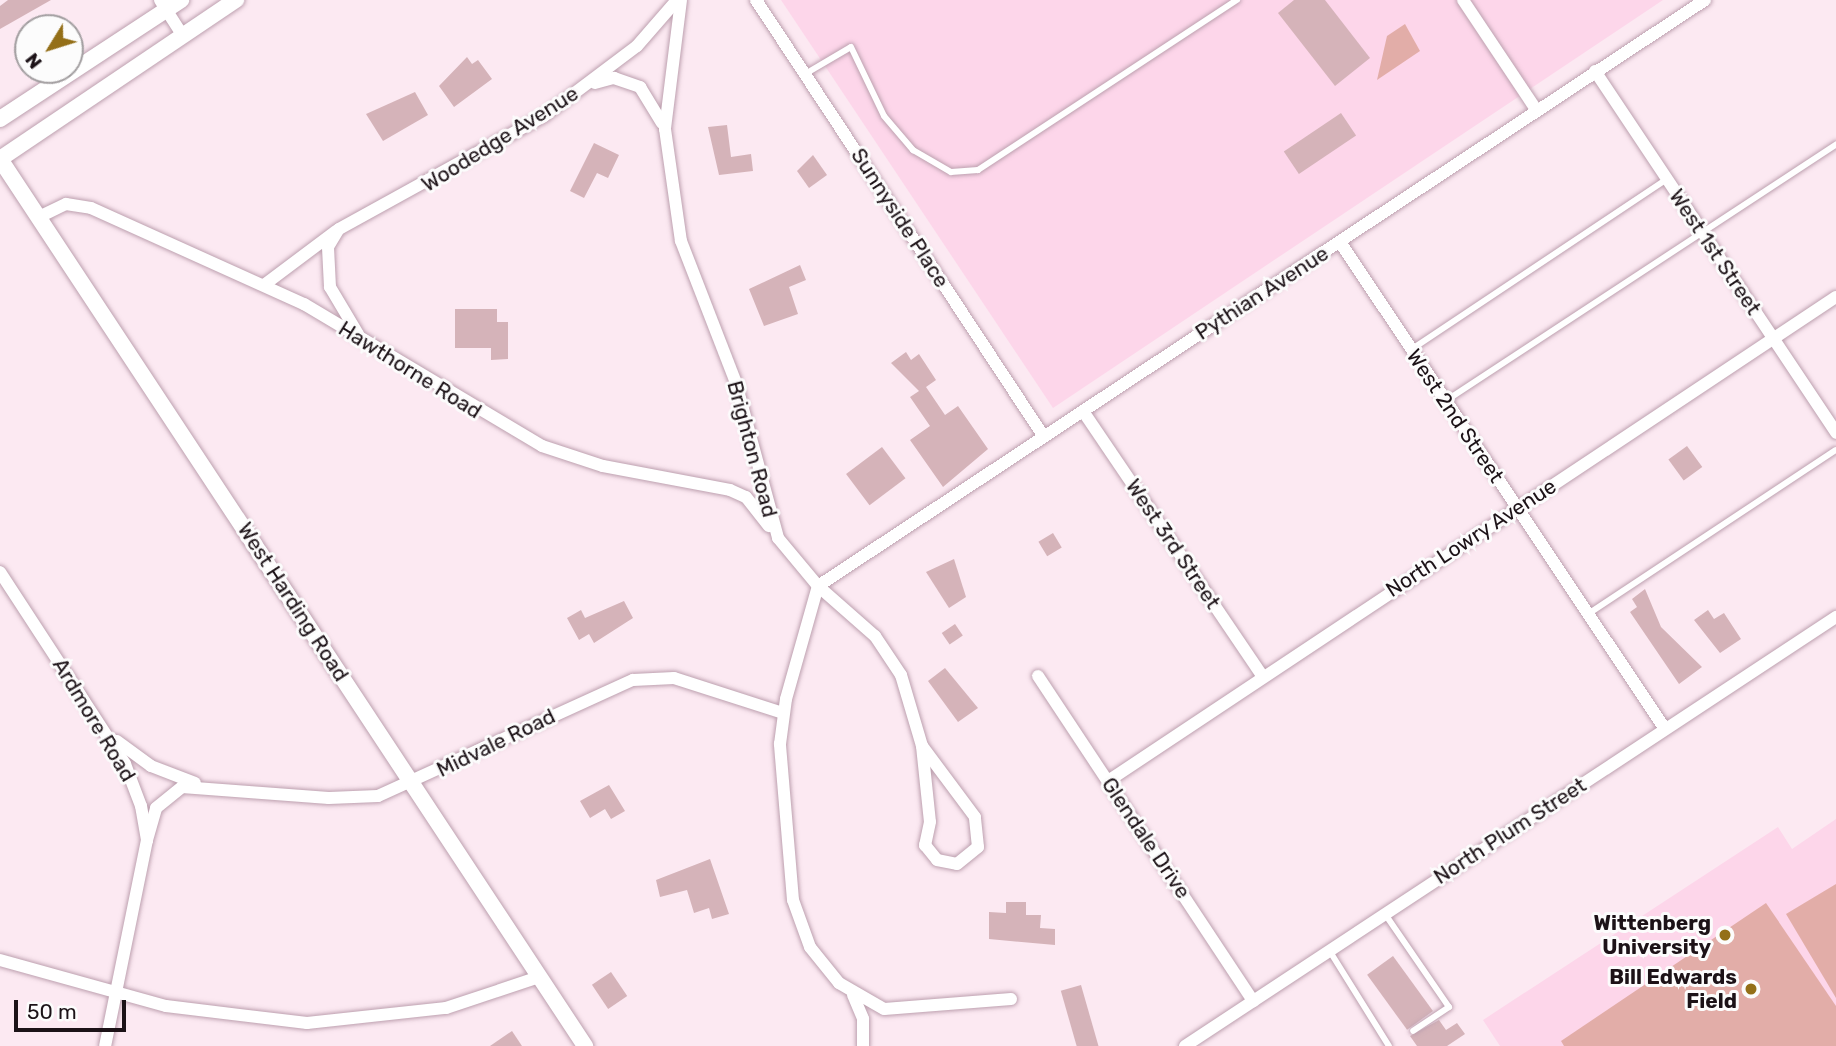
<!DOCTYPE html>
<html>
<head>
<meta charset="utf-8">
<style>
  body { margin:0 }
  #map { position:relative; width:1836px; height:1046px; overflow:hidden; background:#fce9f2; font-family:Rubik,sans-serif }
  div>[style] { position:absolute }
  [style*='--x'] { left:calc(var(--x)*1px); top:calc(var(--y)*1px); width:calc(var(--w)*1px); rotate:calc(var(--a)*1deg) }
  .built>* { inset:0; background:#fdd6ea }
  .green>* { inset:0; background:#e2ada8 }
  .building>* { inset:0; background:#d5b3b9; transform-origin:0 0 }
  .roads { filter:drop-shadow(0 0 2px #bda0af) drop-shadow(0 0 2px #bda0af) }
  .service>* { height:6px; margin:-3px; padding:0 3px; transform-origin:3px; border-radius:3px; background:#fff }
  .minor>* { height:12px; margin:-6px; padding:0 6px; transform-origin:6px; border-radius:6px; background:#fff }
  .tertiary>* { height:16px; margin:-8px; padding:0 8px; transform-origin:8px; border-radius:8px; background:#fff }
  .dots>* { width:19px; height:19px; translate:-50% -50%; box-sizing:border-box; border:4px solid #fcfcfc; border-radius:50% }
  span { translate:-50% -50%; white-space:nowrap; text-align:center; line-height:1.15; -webkit-text-stroke:6px #fcfcfc; paint-order:stroke }
  .street-label { font-size:21px; color:#1c1217 }
  .poi-label { font-size:21px; color:#1c1217; font-weight:700 }
  .right { translate:-100% -50%; text-align:right }
  .north { position:absolute; left:14px; top:14px; width:70px; height:70px; box-sizing:border-box; background:#fcfcfc; border:2px solid #a29ea0; border-radius:50%; rotate:232deg; font-size:19px; font-weight:700; line-height:28px; text-align:center; color:#1c1217 }
  .north::after { content:''; display:block; margin:auto; width:24px; height:32px; background:#946f18; clip-path:polygon(50% 0,100% 100%,50% 72%,0 100%) }
  .scale { position:absolute; left:14px; top:1000px; width:112px; height:32px; box-sizing:border-box; border:4px solid #1c1217; border-top:0; padding-left:9px; font-size:21px; line-height:24px; white-space:nowrap; color:#1c1217; -webkit-text-stroke:5px #fcfcfc; paint-order:stroke }
</style>
</head>
<body>
<div id="map">
  <div class="built">
    <div style="clip-path:polygon(781px 0,1663px 0,1053px 408px)"></div>
    <div style="clip-path:polygon(1836px 819px,1836px 1046px,1500px 1046px,1483px 1020px,1778px 827px,1792px 849px)"></div>
  </div>
  <div class="green">
    <div style="clip-path:polygon(1405px 24px,1420px 51px,1377px 80px,1387px 36px)"></div>
    <div style="clip-path:polygon(1836px 884px,1836px 998px,1786px 914px)"></div>
    <div style="clip-path:polygon(1766px 903px,1836px 1006px,1836px 1046px,1564px 1046px,1561px 1041px)"></div>
  </div>
  <div class="building">
    <div style="clip-path:polygon(8px 0,51px 0,0 29px,0 6px)"></div>
    <div style="clip-path:polygon(1294px 0,1325px 0,1370px 58px,1335px 86px,1278px 13px)"></div>
    <div style="clip-path:polygon(467px 57px,472px 64px,478px 60px,492px 79px,454px 107px,439px 86px)"></div>
    <div style="clip-path:polygon(415px 92px,428px 115px,383px 141px,366px 114px)"></div>
    <div style="left:1341px;top:113px;width:27px;height:69px;rotate:56deg"></div>
    <div style="clip-path:polygon(727px 125px,731px 157px,751px 154px,753px 171px,719px 175px,708px 127px)"></div>
    <div style="clip-path:polygon(594px 143px,619px 155px,608px 178px,597px 173px,584px 198px,570px 191px)"></div>
    <div style="clip-path:polygon(813px 155px,827px 175px,809px 188px,797px 171px)"></div>
    <div style="clip-path:polygon(800px 265px,806px 280px,789px 287px,798px 314px,764px 326px,749px 289px)"></div>
    <div style="clip-path:polygon(455px 309px,497px 309px,497px 322px,508px 322px,508px 359px,491px 360px,491px 348px,455px 348px)"></div>
    <div style="clip-path:polygon(906px 352px,911px 360px,919px 354px,936px 380px,926px 387px,945px 415px,958px 406px,988px 449px,943px 487px,910px 440px,930px 426px,910px 397px,919px 391px,891px 363px)"></div>
    <div style="left:1687px;top:446px;width:26px;height:23px;rotate:54deg"></div>
    <div style="left:882px;top:447px;width:39px;height:45px;rotate:53deg"></div>
    <div style="left:1053px;top:533px;width:17px;height:17px;rotate:59deg"></div>
    <div style="clip-path:polygon(954px 559px,966px 597px,949px 608px,926px 572px)"></div>
    <div style="clip-path:polygon(1645px 589px,1661px 627px,1702px 667px,1679px 684px,1630px 612px,1637px 607px,1632px 599px)"></div>
    <div style="clip-path:polygon(624px 601px,633px 618px,594px 643px,589px 634px,579px 640px,567px 618px,581px 610px,585px 618px)"></div>
    <div style="clip-path:polygon(1708px 610px,1714px 619px,1724px 613px,1741px 639px,1720px 653px,1694px 620px)"></div>
    <div style="left:955px;top:624px;width:14px;height:16px;rotate:56deg"></div>
    <div style="clip-path:polygon(945px 668px,978px 708px,958px 722px,928px 681px)"></div>
    <div style="clip-path:polygon(609px 785px,625px 811px,611px 819px,605px 809px,590px 818px,580px 801px)"></div>
    <div style="clip-path:polygon(710px 859px,729px 914px,712px 919px,709px 908px,694px 913px,687px 890px,660px 897px,656px 880px)"></div>
    <div style="clip-path:polygon(1006px 902px,1026px 902px,1026px 915px,1041px 915px,1040px 928px,1055px 929px,1055px 945px,989px 939px,989px 912px,1006px 913px)"></div>
    <div style="left:1393px;top:956px;width:68px;height:32px;rotate:54deg"></div>
    <div style="left:611px;top:972px;width:29px;height:23px;rotate:56deg"></div>
    <div style="left:1081px;top:985px;width:64px;height:21px;rotate:74deg"></div>
    <div style="clip-path:polygon(1439px 1020px,1446px 1030px,1457px 1023px,1465px 1034px,1447px 1046px,1417px 1046px,1410px 1036px)"></div>
    <div style="clip-path:polygon(512px 1031px,522px 1046px,490px 1046px)"></div>
  </div>
  <div class="roads">
    <div class="service">
      <div style="--x:805;--y:74;--w:53;--a:-30.4"></div>
      <div style="--x:851;--y:47;--w:76;--a:64.4"></div>
      <div style="--x:884;--y:116;--w:45;--a:49.5"></div>
      <div style="--x:913;--y:150;--w:44;--a:30.1"></div>
      <div style="--x:951;--y:172;--w:27;--a:-4"></div>
      <div style="--x:978;--y:170;--w:310;--a:-33.3"></div>
      <div style="--x:1412;--y:349;--w:306;--a:-33.7"></div>
      <div style="--x:1447;--y:400;--w:466;--a:-33.3"></div>
      <div style="--x:1588;--y:614;--w:297;--a:-33.5"></div>
      <div style="--x:1385;--y:914;--w:113;--a:55.5"></div>
      <div style="--x:1449;--y:1007;--w:43;--a:146.3"></div>
      <div style="--x:1329;--y:950;--w:113;--a:58"></div>
    </div>
    <div class="minor">
      <div style="--x:160;--y:0;--w:43;--a:57.4"></div>
      <div style="--x:681;--y:0;--w:130;--a:97.1"></div>
      <div style="--x:665;--y:129;--w:113;--a:81.9"></div>
      <div style="--x:681;--y:241;--w:152;--a:68.8"></div>
      <div style="--x:736;--y:383;--w:161;--a:74.8"></div>
      <div style="--x:778;--y:538;--w:62;--a:50.2"></div>
      <div style="--x:818;--y:586;--w:76;--a:41.3"></div>
      <div style="--x:875;--y:636;--w:47;--a:56.3"></div>
      <div style="--x:901;--y:675;--w:74;--a:73.5"></div>
      <div style="--x:922;--y:746;--w:76;--a:84"></div>
      <div style="--x:930;--y:822;--w:24;--a:102"></div>
      <div style="--x:925;--y:845;--w:19;--a:51"></div>
      <div style="--x:937;--y:860;--w:20;--a:11"></div>
      <div style="--x:957;--y:864;--w:27;--a:-39"></div>
      <div style="--x:978;--y:847;--w:30;--a:-96"></div>
      <div style="--x:975;--y:817;--w:89;--a:-126.7"></div>
      <div style="--x:756;--y:0;--w:523;--a:56.61"></div>
      <div style="--x:1463;--y:0;--w:133;--a:56.3"></div>
      <div style="--x:1595;--y:71;--w:435;--a:56.3"></div>
      <div style="--x:595;--y:83;--w:20;--a:-15"></div>
      <div style="--x:614;--y:78;--w:28;--a:19"></div>
      <div style="--x:640;--y:87;--w:42;--a:58.6"></div>
      <div style="--x:39;--y:217;--w:30;--a:-26"></div>
      <div style="--x:66;--y:204;--w:25;--a:9"></div>
      <div style="--x:91;--y:208;--w:234;--a:24.3"></div>
      <div style="--x:304;--y:304;--w:277;--a:30.8"></div>
      <div style="--x:542;--y:446;--w:64;--a:18.2"></div>
      <div style="--x:603;--y:466;--w:129;--a:10.7"></div>
      <div style="--x:730;--y:490;--w:17;--a:24"></div>
      <div style="--x:746;--y:497;--w:37;--a:52"></div>
      <div style="--x:1340;--y:242;--w:585;--a:56.28"></div>
      <div style="--x:264;--y:285;--w:90;--a:-36.9"></div>
      <div style="--x:358;--y:334;--w:55;--a:-120.8"></div>
      <div style="--x:330;--y:287;--w:40;--a:-92.9"></div>
      <div style="--x:328;--y:247;--w:21;--a:-59"></div>
      <div style="--x:339;--y:229;--w:234;--a:-28.9"></div>
      <div style="--x:544;--y:116;--w:116;--a:-37"></div>
      <div style="--x:637;--y:46;--w:61;--a:-49"></div>
      <div style="--x:1083;--y:411;--w:321;--a:55.9"></div>
      <div style="--x:0;--y:572;--w:229;--a:56.9"></div>
      <div style="--x:125;--y:764;--w:45;--a:69.1"></div>
      <div style="--x:141;--y:806;--w:35;--a:80"></div>
      <div style="--x:147;--y:840;--w:210;--a:101.5"></div>
      <div style="--x:1038;--y:676;--w:390;--a:56.5"></div>
      <div style="--x:117;--y:741;--w:42;--a:36.3"></div>
      <div style="--x:151;--y:766;--w:47;--a:21.1"></div>
      <div style="--x:1108;--y:781;--w:874;--a:-33.62"></div>
      <div style="--x:147;--y:840;--w:33;--a:-74"></div>
      <div style="--x:156;--y:808;--w:33;--a:-39"></div>
      <div style="--x:182;--y:787;--w:147;--a:4.3"></div>
      <div style="--x:329;--y:798;--w:49;--a:-2.3"></div>
      <div style="--x:378;--y:796;--w:280;--a:-24.5"></div>
      <div style="--x:633;--y:680;--w:41;--a:-2.8"></div>
      <div style="--x:674;--y:678;--w:114;--a:17.8"></div>
      <div style="--x:0;--y:960;--w:172;--a:15.5"></div>
      <div style="--x:166;--y:1006;--w:142;--a:6.9"></div>
      <div style="--x:307;--y:1023;--w:140;--a:-6.2"></div>
      <div style="--x:446;--y:1008;--w:98;--a:-18.4"></div>
      <div style="--x:853;--y:995;--w:26;--a:67"></div>
      <div style="--x:863;--y:1019;--w:27;--a:90"></div>
      <div style="--x:1011;--y:999;--w:127;--a:175.5"></div>
      <div style="--x:884;--y:1009;--w:52;--a:-150"></div>
      <div style="--x:839;--y:983;--w:46;--a:-128.9"></div>
      <div style="--x:810;--y:947;--w:50;--a:-109.9"></div>
      <div style="--x:793;--y:900;--w:157;--a:-94.8"></div>
      <div style="--x:780;--y:744;--w:45;--a:-82.4"></div>
      <div style="--x:786;--y:699;--w:117;--a:-74.2"></div>
      <div style="--x:818;--y:586;--w:1063;--a:-33.45"></div>
      <div style="--x:1185;--y:1046;--w:780;--a:-33.38"></div>
    </div>
    <div class="tertiary">
      <div style="--x:0;--y:119;--w:217;--a:-33.3"></div>
      <div style="--x:0;--y:159;--w:1063;--a:56.59"></div>
      <div style="--x:0;--y:159;--w:285;--a:-34"></div>
    </div>
  </div>
  <div class="dots">
    <div style="left:1725px;top:935px;background:#946f18"></div>
    <div style="left:1751px;top:989px;background:#946f18"></div>
  </div>
  <div class="street-label">
    <span style="left:500px;top:139px;rotate:-32deg">Woodedge Avenue</span>
    <span style="left:900px;top:218px;rotate:57deg">Sunnyside Place</span>
    <span style="left:1715px;top:252px;rotate:56deg">West 1st Street</span>
    <span style="left:1262px;top:293px;rotate:-33deg">Pythian Avenue</span>
    <span style="left:410px;top:370px;rotate:32deg">Hawthorne Road</span>
    <span style="left:1455px;top:416px;rotate:56deg">West 2nd Street</span>
    <span style="left:752px;top:449px;rotate:75deg">Brighton Road</span>
    <span style="left:1471px;top:538px;rotate:-33deg">North Lowry Avenue</span>
    <span style="left:1173px;top:544px;rotate:56deg">West 3rd Street</span>
    <span style="left:293px;top:602px;rotate:57deg">West Harding Road</span>
    <span style="left:94px;top:720px;rotate:59deg">Ardmore Road</span>
    <span style="left:496px;top:743px;rotate:-26deg">Midvale Road</span>
    <span style="left:1510px;top:831px;rotate:-33deg">North Plum Street</span>
    <span style="left:1146px;top:838px;rotate:56deg">Glendale Drive</span>
  </div>
  <div class="poi-label">
    <span class="right" style="left:1711px;top:935px">Wittenberg<br>University</span>
    <span class="right" style="left:1737px;top:989px">Bill Edwards<br>Field</span>
  </div>
  <div class="north">N</div>
  <div class="scale">50 m</div>
</div>
</body>
</html>
